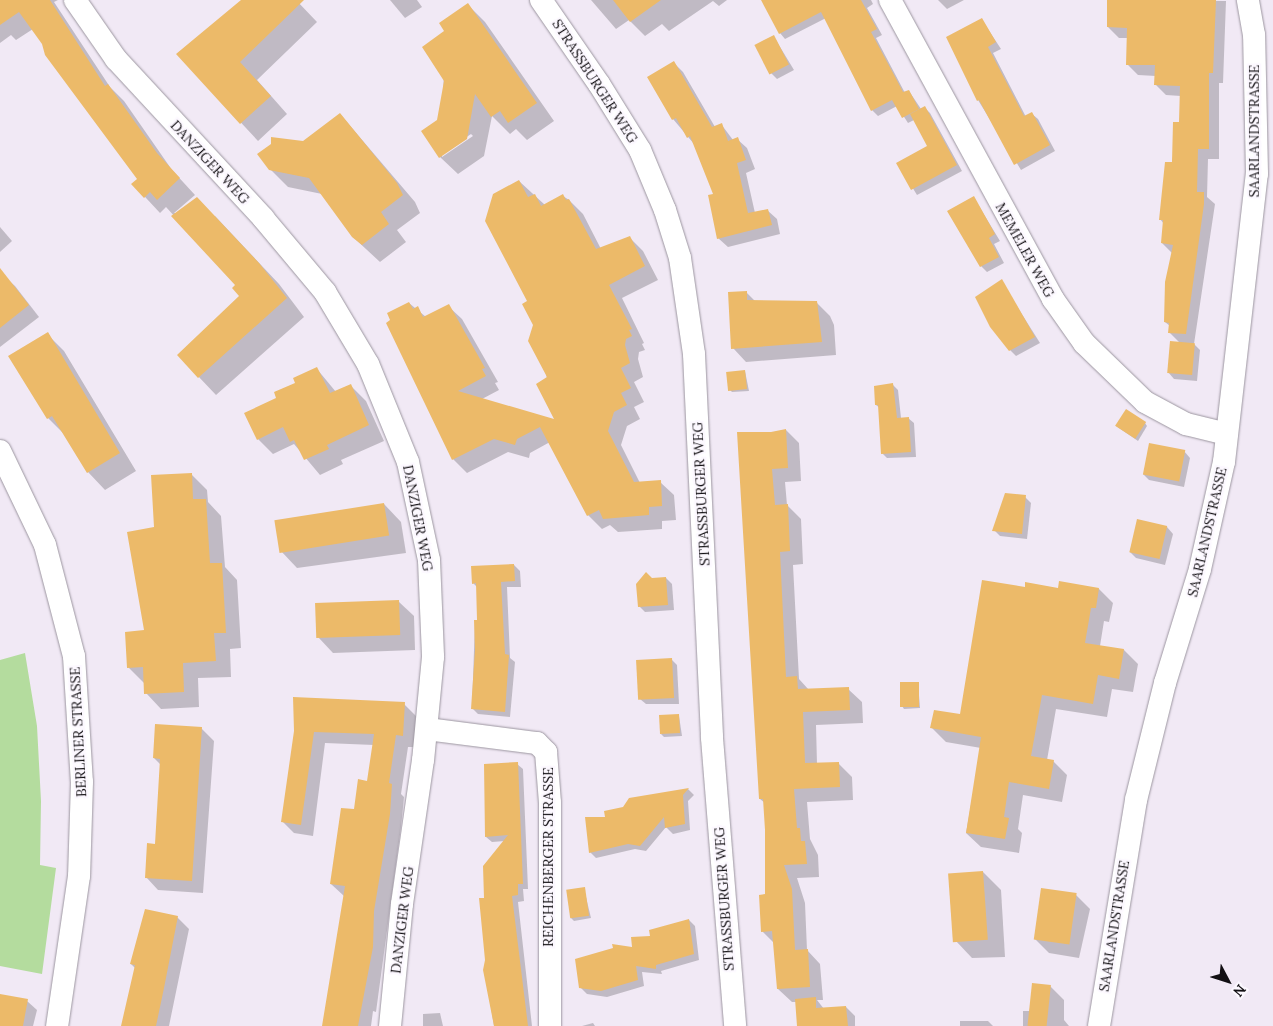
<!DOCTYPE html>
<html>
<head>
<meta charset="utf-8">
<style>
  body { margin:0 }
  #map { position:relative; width:1273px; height:1026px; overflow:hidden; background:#f1e9f5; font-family:Lora,serif }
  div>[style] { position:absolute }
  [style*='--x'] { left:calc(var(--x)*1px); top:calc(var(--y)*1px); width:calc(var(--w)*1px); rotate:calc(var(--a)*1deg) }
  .green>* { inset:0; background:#b4dc9e }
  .shadow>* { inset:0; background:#0003 }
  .building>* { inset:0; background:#ecba69; transform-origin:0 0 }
  .roads { filter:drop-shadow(0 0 1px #9c96a0) drop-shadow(0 0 1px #9c96a0) }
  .minor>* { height:22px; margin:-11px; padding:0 11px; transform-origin:11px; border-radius:11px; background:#fff }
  span { translate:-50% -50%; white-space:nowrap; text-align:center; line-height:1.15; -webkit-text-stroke:4.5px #fcf8ff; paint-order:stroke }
  .street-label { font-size:14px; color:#120f13 }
  .north { position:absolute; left:1203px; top:956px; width:50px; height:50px; -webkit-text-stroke:4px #fcf8ff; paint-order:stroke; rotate:130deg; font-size:14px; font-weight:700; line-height:20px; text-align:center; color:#120f13 }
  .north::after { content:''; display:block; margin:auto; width:18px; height:22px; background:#120f13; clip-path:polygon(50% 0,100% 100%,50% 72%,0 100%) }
</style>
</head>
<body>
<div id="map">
  <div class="green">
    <div style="clip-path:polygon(25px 653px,37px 726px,41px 801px,40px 865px,56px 868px,42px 974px,0 966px,0 660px)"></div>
  </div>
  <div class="shadow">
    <div style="clip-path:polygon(0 0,58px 0,54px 2px,110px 87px,124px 101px,172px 170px,195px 195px,174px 213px,215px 216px,279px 284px,304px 317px,216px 395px,178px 355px,241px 297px,237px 285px,166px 207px,160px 213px,133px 184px,138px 179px,33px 29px,16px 40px,11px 35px,0 43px)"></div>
    <div style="clip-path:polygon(243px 0,296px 0,317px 22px,257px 80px,287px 114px,258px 141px,177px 54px)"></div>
    <div style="clip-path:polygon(390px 0,417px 0,422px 7px,405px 18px)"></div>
    <div style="clip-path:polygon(591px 0,727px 0,719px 6px,713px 1px,669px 31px,662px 24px,645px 36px,629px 20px,616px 29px)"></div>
    <div style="clip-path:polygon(775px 0,871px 0,873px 4px,867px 8px,882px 35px,876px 38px,905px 93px,909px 91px,921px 109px,925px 108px,930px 113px,962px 171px,917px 195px,898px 164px,929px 147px,914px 120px,908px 123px,897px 106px,878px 116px,872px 110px,826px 18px,785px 39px,780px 33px)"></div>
    <div style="clip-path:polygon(938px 0,964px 0,947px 9px)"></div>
    <div style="clip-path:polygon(1109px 0,1226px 1px,1223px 83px,1219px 83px,1219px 159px,1208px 159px,1207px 197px,1215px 204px,1194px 344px,1200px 350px,1197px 381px,1174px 379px,1168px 372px,1180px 343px,1169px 332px,1170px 326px,1165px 322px,1172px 253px,1162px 243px,1164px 224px,1160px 219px,1180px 123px,1181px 96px,1166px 95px,1156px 85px,1156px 76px,1138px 75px,1128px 65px,1128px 38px,1119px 38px,1108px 27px)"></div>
    <div style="clip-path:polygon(evenodd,468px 5px,485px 22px,554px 121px,527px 140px,516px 129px,510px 134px,492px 116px,484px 156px,458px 174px,440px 157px,446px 31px,468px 5px,471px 134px,473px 136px,442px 157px,442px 154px,471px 134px)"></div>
    <div style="clip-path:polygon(982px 20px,1001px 49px,993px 53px,1026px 117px,1032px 114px,1038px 119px,1055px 151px,1021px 170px,978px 100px)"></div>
    <div style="clip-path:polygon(774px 37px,794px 70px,777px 79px,771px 73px)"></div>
    <div style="clip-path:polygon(674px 63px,683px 72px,715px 127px,721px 124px,733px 140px,737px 139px,747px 148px,755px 169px,746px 173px,755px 213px,767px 210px,777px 219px,780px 234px,728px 247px,718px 238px,715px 195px,694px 144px,673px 119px,649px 77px)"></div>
    <div style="clip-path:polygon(340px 114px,415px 202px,420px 213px,397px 230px,406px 242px,380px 262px,353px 237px,322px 194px,288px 187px,270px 169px)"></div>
    <div style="clip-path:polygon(519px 181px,545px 205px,563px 196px,569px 200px,583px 214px,601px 249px,629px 237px,643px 251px,658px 280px,622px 298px,644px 343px,642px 344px,645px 350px,639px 352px,638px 359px,643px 377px,634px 382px,644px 402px,634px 407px,640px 419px,627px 426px,621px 445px,640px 483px,660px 482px,674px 495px,676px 520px,662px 521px,662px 529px,618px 532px,610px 525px,602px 529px,588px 515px,550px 442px,530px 453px,529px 458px,508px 452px,467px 473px,453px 459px,409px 303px,426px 317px,448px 306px,462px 319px,498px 382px,495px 383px,499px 390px,482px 399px,557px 421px,529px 302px)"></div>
    <div style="clip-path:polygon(974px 198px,1000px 241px,994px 244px,1004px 263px,987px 272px,981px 266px)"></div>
    <div style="clip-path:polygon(0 227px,12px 241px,0 252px)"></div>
    <div style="clip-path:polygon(0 273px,15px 286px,39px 317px,0 347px)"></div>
    <div style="clip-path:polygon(1001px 281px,1040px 343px,1016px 356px,1010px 350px)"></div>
    <div style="clip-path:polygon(746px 292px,756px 302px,817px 303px,830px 316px,834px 325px,836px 355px,746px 362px,733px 348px)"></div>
    <div style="clip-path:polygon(47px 334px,64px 351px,136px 471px,105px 490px,88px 472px,65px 435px,48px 418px)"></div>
    <div style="clip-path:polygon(317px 369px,336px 392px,351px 386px,366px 401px,384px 441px,341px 460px,343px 464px,320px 475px,294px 444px,273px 454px,258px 439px,278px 399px)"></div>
    <div style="clip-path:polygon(745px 371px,749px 391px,732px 392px,729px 389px)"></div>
    <div style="clip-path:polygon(893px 385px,898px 390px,901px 418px,908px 418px,914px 423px,916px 457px,887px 458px,882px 453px,880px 408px,876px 405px)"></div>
    <div style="clip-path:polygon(1145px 423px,1147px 426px,1138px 441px,1116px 426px)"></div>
    <div style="clip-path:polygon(786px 430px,799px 443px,801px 481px,785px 482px,787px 505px,801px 519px,803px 564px,793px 565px,799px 679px,809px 690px,848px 689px,862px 702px,863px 723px,816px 725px,817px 764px,838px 763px,852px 777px,853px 800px,807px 802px,810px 839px,818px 855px,819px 877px,797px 878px,805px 903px,807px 950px,820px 964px,823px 1000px,817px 1000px,824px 1009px,846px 1007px,855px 1016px,855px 1026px,799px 1026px,797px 1002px,792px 1002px,778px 989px,775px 944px,762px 931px,766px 895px,765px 803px,760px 799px,771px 434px)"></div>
    <div style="clip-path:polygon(1184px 451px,1190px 458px,1184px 487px,1149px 480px,1143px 474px)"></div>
    <div style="clip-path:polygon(191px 474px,207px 490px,208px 502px,221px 516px,225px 567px,237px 580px,241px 648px,230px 649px,231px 677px,198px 678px,199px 707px,161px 709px,146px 693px,144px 683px,128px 667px,145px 632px,156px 528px)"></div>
    <div style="clip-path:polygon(1025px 497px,1031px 503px,1027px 539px,1000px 536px,994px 530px)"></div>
    <div style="clip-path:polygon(384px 504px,401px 522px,406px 553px,297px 568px,280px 550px)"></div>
    <div style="clip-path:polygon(1138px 520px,1167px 527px,1173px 534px,1165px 565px,1136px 558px,1130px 552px)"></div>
    <div style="clip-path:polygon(514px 565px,520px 571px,521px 587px,507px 587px,510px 658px,515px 662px,510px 717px,478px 714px,472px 708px,475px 621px,479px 621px,477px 587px,473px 583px)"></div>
    <div style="clip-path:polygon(666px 578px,672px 584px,674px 610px,645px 612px,639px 606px)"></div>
    <div style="clip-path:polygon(1026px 589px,1099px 589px,1113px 603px,1109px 622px,1104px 621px,1100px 646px,1124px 650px,1138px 664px,1133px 692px,1112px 689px,1107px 717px,1056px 709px,1047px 760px,1053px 761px,1067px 775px,1062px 802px,1023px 795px,1018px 829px,1022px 833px,1019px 853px,981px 847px,966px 833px,981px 748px,946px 742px,932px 728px,961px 716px)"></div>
    <div style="clip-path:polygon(398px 601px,414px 616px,415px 650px,333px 653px,318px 637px)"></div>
    <div style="clip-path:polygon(671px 659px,677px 665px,679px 704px,646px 704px,640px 699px)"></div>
    <div style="clip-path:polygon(918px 683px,920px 708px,904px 709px,902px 706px)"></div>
    <div style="clip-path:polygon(404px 704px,416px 716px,414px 747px,408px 747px,401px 794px,404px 797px,401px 827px,376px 1012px,373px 1011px,371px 1026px,325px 1026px,344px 896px,331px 884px,355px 811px,368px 782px,374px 745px,325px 743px,313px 836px,294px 833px,282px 821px,295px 731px)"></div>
    <div style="clip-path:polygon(679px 716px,682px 736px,664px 737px,661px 734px)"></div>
    <div style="clip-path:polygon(201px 728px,214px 741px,203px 893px,158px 890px,146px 877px,156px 845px,161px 765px,154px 758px)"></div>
    <div style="clip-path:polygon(517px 764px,523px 769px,528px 889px,523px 889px,524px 901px,518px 902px,532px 1026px,494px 1026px,485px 970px,485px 899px,505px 841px,492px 842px,486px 837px)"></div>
    <div style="clip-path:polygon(688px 789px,694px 795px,688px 801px,690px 830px,673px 834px,666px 827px,646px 851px,635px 849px,596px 858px,590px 852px,606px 818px,624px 808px,630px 799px)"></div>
    <div style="clip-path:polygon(983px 872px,1001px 890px,1005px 957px,972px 958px,955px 940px)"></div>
    <div style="clip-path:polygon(584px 889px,591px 918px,574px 921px,571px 918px)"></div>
    <div style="clip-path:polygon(1076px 895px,1090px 909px,1079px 958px,1049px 953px,1034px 938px)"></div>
    <div style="clip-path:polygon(177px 917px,189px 929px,169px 1026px,123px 1026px,135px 968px,131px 964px)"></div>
    <div style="clip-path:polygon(689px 920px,695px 926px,699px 960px,661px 971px,662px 974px,642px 972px,644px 986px,607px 997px,587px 994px,580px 987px,633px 948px)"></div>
    <div style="clip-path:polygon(1050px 986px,1064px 1000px,1064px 1020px,1069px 1026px,1023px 1026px,1023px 1011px,1033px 1011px)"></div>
    <div style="clip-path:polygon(0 996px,27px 1001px,37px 1010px,33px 1026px,0 1026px)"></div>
    <div style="clip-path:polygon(440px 1013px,443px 1026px,423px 1026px,423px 1014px)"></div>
    <div style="clip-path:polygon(960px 1021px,988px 1021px,993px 1026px,960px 1026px)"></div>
    <div style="clip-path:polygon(593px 1023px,595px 1026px,582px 1026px)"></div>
  </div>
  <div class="building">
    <div style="clip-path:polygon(0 0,50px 0,105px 86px,108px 84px,157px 153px,180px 178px,157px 200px,150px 192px,144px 198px,131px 184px,137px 179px,45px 55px,42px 44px,19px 12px,0 25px)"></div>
    <div style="clip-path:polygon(241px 0,304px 0,240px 62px,271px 96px,240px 124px,176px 54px)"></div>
    <div style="clip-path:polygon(613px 0,661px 0,630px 22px)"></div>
    <div style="clip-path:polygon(761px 0,861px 0,877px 29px,871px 32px,893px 73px,903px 92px,909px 90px,919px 109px,902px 118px,892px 100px,871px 111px,821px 12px,779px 34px)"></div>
    <div style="clip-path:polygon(1107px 0,1216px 0,1213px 73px,1209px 73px,1209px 149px,1198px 149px,1197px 192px,1204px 192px,1204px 204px,1186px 334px,1168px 333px,1169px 323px,1164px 322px,1165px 282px,1173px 245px,1161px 243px,1163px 220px,1159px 220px,1165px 162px,1172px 162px,1173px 122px,1179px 122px,1180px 86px,1154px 85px,1155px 65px,1126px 65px,1127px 28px,1107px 27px)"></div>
    <div style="clip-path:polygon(468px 3px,537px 103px,508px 123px,500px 111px,491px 117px,475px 94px,467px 139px,439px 158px,421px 131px,437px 120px,444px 81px,422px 47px,444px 31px,439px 23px)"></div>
    <div style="clip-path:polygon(982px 18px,996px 42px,988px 47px,1024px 116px,1032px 112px,1050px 145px,1014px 165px,979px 100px,977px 101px,946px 37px)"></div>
    <div style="left:774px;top:35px;width:33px;height:22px;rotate:63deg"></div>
    <div style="clip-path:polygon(674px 61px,712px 127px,722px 123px,728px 141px,738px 137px,746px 160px,737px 163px,748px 213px,768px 209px,772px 225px,717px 239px,708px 195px,713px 194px,690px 136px,687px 138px,676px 118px,672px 120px,647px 77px)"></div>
    <div style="clip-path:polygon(925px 106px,957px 165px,911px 190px,896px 163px,927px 146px,910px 114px)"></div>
    <div style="clip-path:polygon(340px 113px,397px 183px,403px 195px,381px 212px,389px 224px,362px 245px,352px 237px,309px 178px,269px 170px,257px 154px,271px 144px,271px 137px,303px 141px)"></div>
    <div style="clip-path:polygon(519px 180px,528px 197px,535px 194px,541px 206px,563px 194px,566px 200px,569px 199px,596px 249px,630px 236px,645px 266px,609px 285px,632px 329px,629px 330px,632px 336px,626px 339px,625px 345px,630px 363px,621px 368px,631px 388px,621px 393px,627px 405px,614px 412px,608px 431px,634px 482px,661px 480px,662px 506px,649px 507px,649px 515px,603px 519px,599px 510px,587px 516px,540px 427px,517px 439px,515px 445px,494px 439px,452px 460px,386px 323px,390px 320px,387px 313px,409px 302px,413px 309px,418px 306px,423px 317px,449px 304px,485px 368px,482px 369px,486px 376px,458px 391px,554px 419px,536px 384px,547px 377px,528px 341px,533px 325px,522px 304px,527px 301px,485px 221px,493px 194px)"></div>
    <div style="clip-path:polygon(974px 196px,995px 234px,989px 238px,999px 257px,980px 267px,947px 211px)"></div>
    <div style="clip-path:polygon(197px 197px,259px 263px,287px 298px,198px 378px,177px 355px,239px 296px,232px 288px,235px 285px,171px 216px)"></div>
    <div style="clip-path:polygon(0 268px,29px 305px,0 328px)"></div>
    <div style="clip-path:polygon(1002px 279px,1035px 337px,1009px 351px,990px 327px,975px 297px)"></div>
    <div style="clip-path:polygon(747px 291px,747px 300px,817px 301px,822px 342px,731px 349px,728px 292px)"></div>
    <div style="clip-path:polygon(48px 332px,120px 453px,87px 473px,52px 416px,47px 419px,8px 356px)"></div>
    <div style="left:1170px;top:341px;width:25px;height:32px;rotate:5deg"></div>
    <div style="clip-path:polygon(317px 367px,330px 393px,351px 384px,369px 425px,327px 445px,329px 449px,304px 460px,294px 440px,290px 442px,283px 427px,257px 440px,244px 413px,276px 398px,274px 392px,295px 383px,293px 378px)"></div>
    <div style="left:745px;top:370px;width:19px;height:19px;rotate:84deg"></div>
    <div style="clip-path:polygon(893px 383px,897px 418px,909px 417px,911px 452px,881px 454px,878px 405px,875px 405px,874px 386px)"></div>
    <div style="left:1126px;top:409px;width:24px;height:20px;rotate:33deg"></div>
    <div style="clip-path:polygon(786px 429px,788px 468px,772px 469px,775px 505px,788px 504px,790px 551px,780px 552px,786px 677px,797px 676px,798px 689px,849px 687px,850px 710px,803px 712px,805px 763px,839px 762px,840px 787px,794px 789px,797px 828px,800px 828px,801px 841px,805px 841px,807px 864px,784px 865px,792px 889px,795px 950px,808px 949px,810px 987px,777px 989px,772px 931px,761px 932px,759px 895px,765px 894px,765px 830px,763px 799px,759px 799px,737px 432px,771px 432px)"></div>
    <div style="left:1149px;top:443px;width:37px;height:32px;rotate:11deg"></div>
    <div style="clip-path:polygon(192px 473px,193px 499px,206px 499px,210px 563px,222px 563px,226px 633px,214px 633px,216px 661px,183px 663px,184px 692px,144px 694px,143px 667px,127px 668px,125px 632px,144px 630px,127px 532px,154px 527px,151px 475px)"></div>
    <div style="clip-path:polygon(1005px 493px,1026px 495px,1022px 534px,992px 531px)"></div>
    <div style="left:384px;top:503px;width:33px;height:111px;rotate:81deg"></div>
    <div style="left:1137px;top:519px;width:31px;height:34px;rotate:13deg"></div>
    <div style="clip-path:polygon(514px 564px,515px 581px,501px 582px,505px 654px,509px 655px,505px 712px,471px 709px,475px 650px,474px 620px,477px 620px,476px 583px,472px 584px,471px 566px)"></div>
    <div style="clip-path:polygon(646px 572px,652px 578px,666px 577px,668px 605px,638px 607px,636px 584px)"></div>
    <div style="clip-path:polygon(982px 580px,1025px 587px,1025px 582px,1058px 588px,1059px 581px,1099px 588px,1096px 608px,1091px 608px,1085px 643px,1124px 649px,1119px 679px,1098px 675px,1093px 704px,1042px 695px,1031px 756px,1054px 760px,1049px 789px,1009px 782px,1004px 817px,1009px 818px,1005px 839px,966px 833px,981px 737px,930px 728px,934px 710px,960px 714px)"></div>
    <div style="left:399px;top:600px;width:35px;height:84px;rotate:88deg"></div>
    <div style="left:672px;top:658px;width:40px;height:36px;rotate:87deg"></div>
    <div style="left:900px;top:682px;width:19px;height:25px"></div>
    <div style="clip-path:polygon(293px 697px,405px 702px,403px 736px,396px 735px,389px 783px,392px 784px,390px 814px,374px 911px,373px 947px,358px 1026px,322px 1026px,345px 886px,330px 884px,341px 808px,354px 809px,358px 779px,367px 781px,374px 734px,314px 732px,301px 825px,281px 822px,294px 731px)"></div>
    <div style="left:679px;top:714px;width:19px;height:20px;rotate:87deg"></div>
    <div style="clip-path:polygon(155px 724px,202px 727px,192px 881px,145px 878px,147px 843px,155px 844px,160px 759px,153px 758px)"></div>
    <div style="clip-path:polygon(518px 762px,523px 884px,518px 884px,518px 895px,512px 896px,528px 1026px,494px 1026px,483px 970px,485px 960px,479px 898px,484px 898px,483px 866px,508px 835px,485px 837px,484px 764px)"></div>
    <div style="clip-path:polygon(689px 788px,683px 795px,685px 824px,665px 828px,664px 817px,640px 846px,628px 844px,589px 853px,585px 817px,605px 817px,604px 811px,623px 807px,629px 798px)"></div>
    <div style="left:983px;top:871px;width:69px;height:35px;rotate:86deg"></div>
    <div style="left:585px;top:887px;width:29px;height:19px;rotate:82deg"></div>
    <div style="left:1041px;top:888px;width:36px;height:52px;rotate:8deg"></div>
    <div style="clip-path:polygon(145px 909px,178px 916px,164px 988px,156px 1026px,121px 1026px,135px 965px,130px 964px)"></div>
    <div style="clip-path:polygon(689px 919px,694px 954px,656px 965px,656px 969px,636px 966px,638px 980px,601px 991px,579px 988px,575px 959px,613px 948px,612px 944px,632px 947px,631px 937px,650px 936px,649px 930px)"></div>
    <div style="left:1032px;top:983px;width:19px;height:43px;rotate:6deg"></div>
    <div style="clip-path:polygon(0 994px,28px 999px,23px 1026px,0 1026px)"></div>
    <div style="clip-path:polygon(816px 997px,816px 1008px,846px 1006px,848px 1026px,797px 1026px,795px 999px)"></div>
  </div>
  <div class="roads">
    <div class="minor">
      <div style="--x:75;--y:0;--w:72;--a:55.2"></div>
      <div style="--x:116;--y:59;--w:217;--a:47.2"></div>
      <div style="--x:263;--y:218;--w:97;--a:50"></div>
      <div style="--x:325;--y:292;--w:84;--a:59.2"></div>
      <div style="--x:368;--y:364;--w:106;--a:67.8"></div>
      <div style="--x:408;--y:462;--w:100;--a:77.9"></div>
      <div style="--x:429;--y:560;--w:97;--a:87.6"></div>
      <div style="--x:433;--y:657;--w:103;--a:95.5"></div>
      <div style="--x:423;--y:760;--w:146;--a:98.3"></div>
      <div style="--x:402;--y:904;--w:123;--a:95.6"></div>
      <div style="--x:541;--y:0;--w:102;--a:55.4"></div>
      <div style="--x:599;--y:84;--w:78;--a:58.2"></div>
      <div style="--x:640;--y:150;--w:65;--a:67.4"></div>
      <div style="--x:665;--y:210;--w:50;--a:72.6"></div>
      <div style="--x:680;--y:258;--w:97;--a:81.7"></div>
      <div style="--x:694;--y:354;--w:384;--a:87.3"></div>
      <div style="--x:712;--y:738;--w:289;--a:85.4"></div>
      <div style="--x:890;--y:0;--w:341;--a:61.4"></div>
      <div style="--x:1053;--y:299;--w:54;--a:54.8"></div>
      <div style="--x:1084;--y:343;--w:85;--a:44"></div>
      <div style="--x:1145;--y:402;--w:47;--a:28.2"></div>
      <div style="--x:1186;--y:424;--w:42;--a:13.7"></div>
      <div style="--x:0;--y:451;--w:104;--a:64.4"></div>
      <div style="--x:45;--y:545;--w:115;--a:75.4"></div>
      <div style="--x:74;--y:656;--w:126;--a:86.4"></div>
      <div style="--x:82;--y:782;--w:94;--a:91.8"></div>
      <div style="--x:79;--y:876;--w:152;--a:98.3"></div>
      <div style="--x:427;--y:729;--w:111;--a:7.3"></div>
      <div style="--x:537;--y:743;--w:13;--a:45"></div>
      <div style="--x:546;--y:752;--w:51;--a:85.5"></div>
      <div style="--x:550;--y:803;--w:223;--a:90"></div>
      <div style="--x:1099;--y:1026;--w:229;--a:-80.7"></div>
      <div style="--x:1136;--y:800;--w:121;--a:-76.1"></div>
      <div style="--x:1165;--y:683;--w:119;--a:-72.9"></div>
      <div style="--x:1200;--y:569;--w:110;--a:-77.4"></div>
      <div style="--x:1224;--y:462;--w:290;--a:-83.5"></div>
      <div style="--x:1257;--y:174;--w:139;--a:-91.2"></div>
      <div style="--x:1254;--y:35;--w:36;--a:-100"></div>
    </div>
  </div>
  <div class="street-label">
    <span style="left:595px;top:81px;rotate:57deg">STRASSBURGER WEG</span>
    <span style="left:1254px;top:131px;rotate:-90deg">SAARLANDSTRASSE</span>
    <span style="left:210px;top:162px;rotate:47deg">DANZIGER WEG</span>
    <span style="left:1025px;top:250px;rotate:61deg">MEMELER WEG</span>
    <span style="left:701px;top:494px;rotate:-93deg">STRASSBURGER WEG</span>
    <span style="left:418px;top:518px;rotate:79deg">DANZIGER WEG</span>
    <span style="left:1207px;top:532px;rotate:-77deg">SAARLANDSTRASSE</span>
    <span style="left:78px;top:732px;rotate:-93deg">BERLINER STRASSE</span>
    <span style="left:548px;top:857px;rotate:-90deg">REICHENBERGER STRASSE</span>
    <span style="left:724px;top:899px;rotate:-94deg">STRASSBURGER WEG</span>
    <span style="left:402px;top:920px;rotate:-83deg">DANZIGER WEG</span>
    <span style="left:1114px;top:926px;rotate:-81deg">SAARLANDSTRASSE</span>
  </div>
  <div class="north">N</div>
</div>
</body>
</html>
